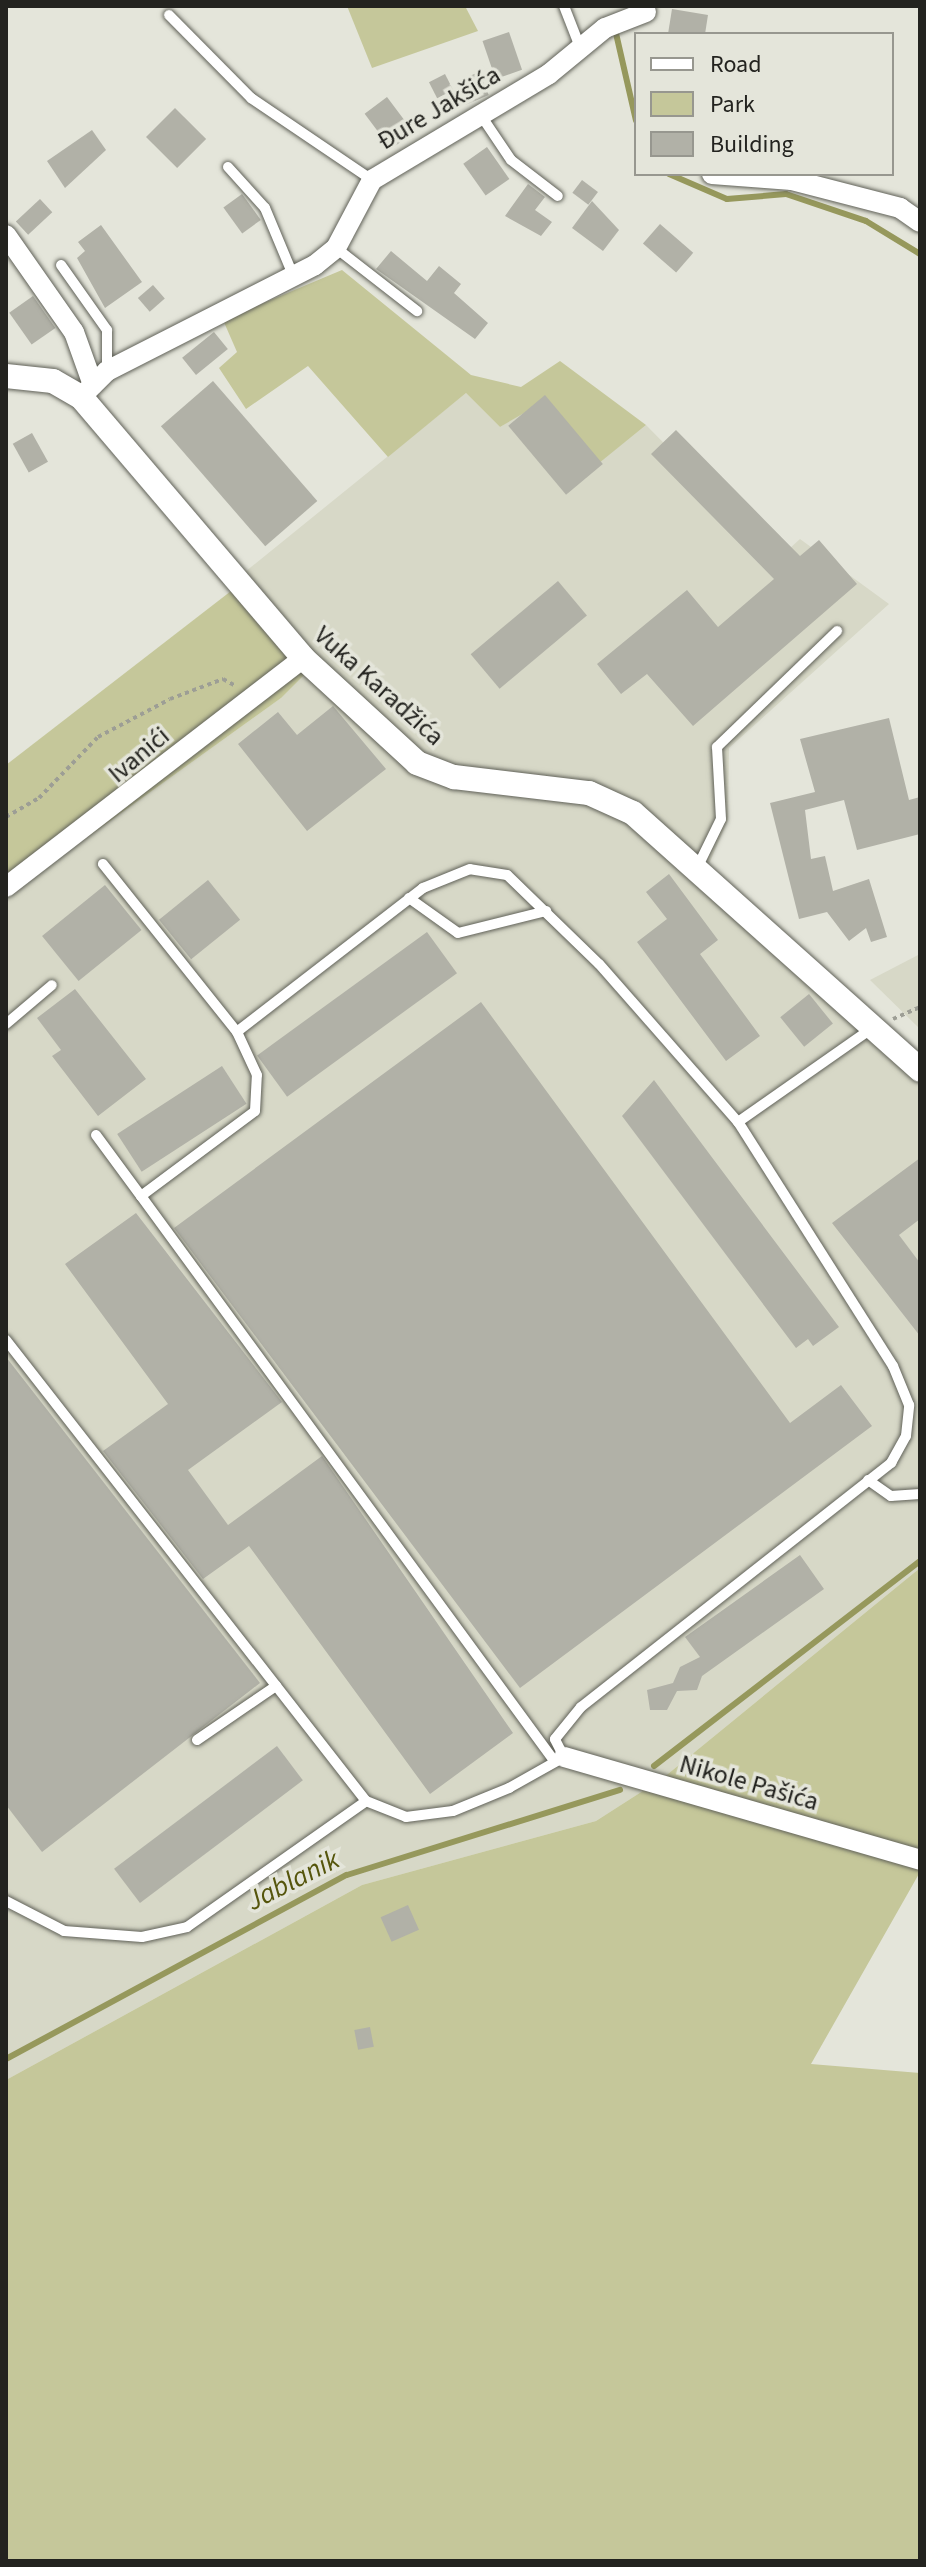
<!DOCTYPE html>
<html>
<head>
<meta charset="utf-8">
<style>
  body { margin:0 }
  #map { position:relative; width:926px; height:2567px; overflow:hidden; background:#e4e5da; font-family:"Source Sans 3",sans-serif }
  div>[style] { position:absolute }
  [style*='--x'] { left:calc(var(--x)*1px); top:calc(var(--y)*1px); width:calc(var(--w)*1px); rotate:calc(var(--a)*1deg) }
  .built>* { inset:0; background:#d7d8c7 }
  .green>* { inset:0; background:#c5c79a }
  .stream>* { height:6px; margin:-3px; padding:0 3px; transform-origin:3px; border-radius:3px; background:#96985c }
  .building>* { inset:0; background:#b1b1a7; transform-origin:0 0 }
  .path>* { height:4px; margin-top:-2px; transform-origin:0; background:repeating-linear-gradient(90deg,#9d9e95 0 4px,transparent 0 8px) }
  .roads { filter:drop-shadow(0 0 2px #606158) drop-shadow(0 0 2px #606158) }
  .service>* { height:10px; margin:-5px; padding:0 5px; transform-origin:5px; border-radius:5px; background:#fff }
  .minor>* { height:20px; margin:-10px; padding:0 10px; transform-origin:10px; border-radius:10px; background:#fff }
  .tertiary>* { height:24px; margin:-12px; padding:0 12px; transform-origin:12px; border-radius:12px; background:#fff }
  span { translate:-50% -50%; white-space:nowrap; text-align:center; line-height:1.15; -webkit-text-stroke:7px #e4e5da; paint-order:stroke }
  .street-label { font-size:26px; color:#23231f }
  .water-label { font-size:28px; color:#55550c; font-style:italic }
  .frame { position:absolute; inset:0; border:8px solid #23231f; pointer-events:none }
  .legend { position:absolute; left:634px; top:32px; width:260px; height:144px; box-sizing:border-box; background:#e4e5da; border:2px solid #97978f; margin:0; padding:10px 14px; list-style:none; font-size:24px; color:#23231f }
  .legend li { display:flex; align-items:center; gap:16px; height:40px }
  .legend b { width:40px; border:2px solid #97978f }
</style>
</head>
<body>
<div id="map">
  <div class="built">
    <div style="clip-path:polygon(466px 393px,500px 427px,531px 408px,588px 471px,646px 425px,778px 559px,800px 539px,889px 604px,729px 748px,728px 820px,700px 885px,920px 1075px,920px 1568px,663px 1778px,596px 1821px,362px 1885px,6px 2080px,6px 896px,281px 698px,240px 576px)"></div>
    <div style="clip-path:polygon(920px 954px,920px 1029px,870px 980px)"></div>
  </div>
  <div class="green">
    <div style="clip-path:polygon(347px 6px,465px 6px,478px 31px,372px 68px)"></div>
    <div style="clip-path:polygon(342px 270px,471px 375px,521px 387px,560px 361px,646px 425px,588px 472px,531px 409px,500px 427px,466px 393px,388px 457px,308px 366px,246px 409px,219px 368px,237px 352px,223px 320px)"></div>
    <div style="clip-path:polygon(244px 581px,317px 662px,281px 698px,6px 896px,6px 765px)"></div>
    <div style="clip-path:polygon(920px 1568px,920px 1872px,811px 2064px,920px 2073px,920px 2561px,6px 2561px,6px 2080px,362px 1885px,596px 1821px,663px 1778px)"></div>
  </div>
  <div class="stream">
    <div style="--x:615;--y:29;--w:94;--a:77.1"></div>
    <div style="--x:669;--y:174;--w:63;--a:23.3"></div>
    <div style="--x:727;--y:199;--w:59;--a:-4.8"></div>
    <div style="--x:786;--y:194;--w:84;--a:18.6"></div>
    <div style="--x:866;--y:221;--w:63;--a:31.4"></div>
    <div style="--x:654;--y:1766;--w:336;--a:-37.6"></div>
    <div style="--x:6;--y:2059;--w:387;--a:-28.4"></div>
    <div style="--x:347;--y:1875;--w:286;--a:-17.3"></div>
  </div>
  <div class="building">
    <div style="clip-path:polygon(672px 9px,708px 15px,705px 34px,668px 34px)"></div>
    <div style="left:509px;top:32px;width:40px;height:28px;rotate:71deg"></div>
    <div style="left:479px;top:72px;width:25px;height:26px;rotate:67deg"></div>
    <div style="left:445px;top:74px;width:18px;height:18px;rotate:63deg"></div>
    <div style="left:387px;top:97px;width:44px;height:28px;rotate:53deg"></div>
    <div style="left:175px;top:108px;width:44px;height:41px;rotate:45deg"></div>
    <div style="clip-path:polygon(92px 130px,106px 150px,65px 188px,47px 161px)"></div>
    <div style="left:487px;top:147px;width:39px;height:29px;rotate:55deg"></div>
    <div style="left:582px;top:180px;width:20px;height:16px;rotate:37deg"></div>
    <div style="clip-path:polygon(528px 184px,545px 197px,535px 210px,552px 222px,541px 236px,505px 216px)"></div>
    <div style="left:242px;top:194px;width:32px;height:23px;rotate:54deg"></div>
    <div style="left:40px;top:199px;width:18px;height:33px;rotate:47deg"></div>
    <div style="clip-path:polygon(592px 201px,619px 230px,603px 251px,572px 228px)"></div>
    <div style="left:660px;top:224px;width:44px;height:26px;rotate:41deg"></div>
    <div style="clip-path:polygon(101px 225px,142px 282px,105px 308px,77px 258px,85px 251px,78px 242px)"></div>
    <div style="clip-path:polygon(391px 251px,427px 281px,439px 266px,461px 284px,454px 293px,488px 323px,475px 339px,376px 269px)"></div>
    <div style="left:153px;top:285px;width:18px;height:20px;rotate:49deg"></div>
    <div style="left:33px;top:296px;width:39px;height:29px;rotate:55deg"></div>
    <div style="left:214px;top:332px;width:22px;height:41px;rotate:51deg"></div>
    <div style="left:213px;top:381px;width:159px;height:69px;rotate:49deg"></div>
    <div style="left:545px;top:395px;width:90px;height:48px;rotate:50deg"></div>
    <div style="clip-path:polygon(676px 430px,800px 556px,819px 540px,857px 584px,693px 726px,647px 674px,621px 694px,597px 664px,687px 590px,718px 627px,774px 579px,651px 454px)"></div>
    <div style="left:32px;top:433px;width:33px;height:22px;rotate:61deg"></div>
    <div style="left:558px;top:581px;width:45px;height:114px;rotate:50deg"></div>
    <div style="clip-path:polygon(333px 706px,386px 769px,307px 831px,238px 744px,278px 712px,297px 735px)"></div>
    <div style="clip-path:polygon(889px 718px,909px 800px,920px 797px,920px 834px,857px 850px,844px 800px,805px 810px,811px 859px,825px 856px,833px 891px,869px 879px,887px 937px,871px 942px,866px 928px,849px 941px,827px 912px,799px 919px,770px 803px,815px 792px,800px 739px)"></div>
    <div style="clip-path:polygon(669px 874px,718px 940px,700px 954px,760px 1036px,726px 1061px,637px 942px,667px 919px,646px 892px)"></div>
    <div style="left:208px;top:880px;width:51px;height:63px;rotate:51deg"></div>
    <div style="left:105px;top:885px;width:58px;height:81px;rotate:51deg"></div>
    <div style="left:427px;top:932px;width:51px;height:210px;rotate:54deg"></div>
    <div style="clip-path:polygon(75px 989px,146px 1079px,98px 1116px,52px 1056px,61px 1050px,37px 1018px)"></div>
    <div style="left:809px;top:994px;width:38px;height:37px;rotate:51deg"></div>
    <div style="clip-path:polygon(481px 1002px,790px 1423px,841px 1385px,872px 1426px,520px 1688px,174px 1228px)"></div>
    <div style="left:222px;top:1066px;width:45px;height:125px;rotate:57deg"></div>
    <div style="clip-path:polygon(654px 1080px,839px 1327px,813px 1346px,808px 1339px,796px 1348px,622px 1116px)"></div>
    <div style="clip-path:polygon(920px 1158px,920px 1219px,899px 1235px,920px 1263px,920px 1336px,832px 1223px)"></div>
    <div style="clip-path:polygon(136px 1213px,282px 1402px,188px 1470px,228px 1525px,322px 1456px,513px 1733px,430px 1794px,249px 1546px,203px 1579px,103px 1451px,168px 1404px,65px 1264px)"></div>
    <div style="clip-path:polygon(6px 1357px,260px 1683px,42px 1852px,6px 1805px)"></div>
    <div style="clip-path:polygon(800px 1555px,824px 1589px,702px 1676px,697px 1690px,677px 1691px,667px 1710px,650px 1710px,647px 1690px,673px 1683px,680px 1667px,700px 1657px,685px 1637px)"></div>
    <div style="left:277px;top:1746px;width:43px;height:204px;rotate:53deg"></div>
    <div style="left:408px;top:1905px;width:27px;height:30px;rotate:66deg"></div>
    <div style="left:370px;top:2027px;width:20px;height:16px;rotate:79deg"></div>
  </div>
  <div class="path">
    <div style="--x:6;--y:817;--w:38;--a:-30"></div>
    <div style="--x:39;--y:798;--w:85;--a:-46"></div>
    <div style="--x:98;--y:737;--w:81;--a:-27.8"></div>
    <div style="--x:170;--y:699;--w:57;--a:-20.7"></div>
    <div style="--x:223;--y:679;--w:13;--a:29"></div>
    <div style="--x:893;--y:1019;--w:30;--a:-24"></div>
  </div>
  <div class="roads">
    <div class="service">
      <div style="--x:564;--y:6;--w:44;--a:68.7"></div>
      <div style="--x:169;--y:15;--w:117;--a:45.3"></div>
      <div style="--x:251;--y:98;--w:146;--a:34.1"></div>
      <div style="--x:480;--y:114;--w:55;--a:56"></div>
      <div style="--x:511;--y:160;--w:59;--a:37.5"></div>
      <div style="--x:228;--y:167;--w:55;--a:47.9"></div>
      <div style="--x:265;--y:208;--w:73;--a:67.3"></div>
      <div style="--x:336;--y:248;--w:103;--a:37.9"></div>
      <div style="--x:61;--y:265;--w:80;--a:54.7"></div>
      <div style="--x:107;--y:330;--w:41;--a:90"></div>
      <div style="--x:698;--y:866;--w:52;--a:-63.9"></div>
      <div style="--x:721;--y:819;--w:72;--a:-93.2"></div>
      <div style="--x:717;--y:747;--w:167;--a:-44"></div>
      <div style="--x:409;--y:898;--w:60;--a:35.5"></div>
      <div style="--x:458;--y:933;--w:91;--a:-14"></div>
      <div style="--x:6;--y:1024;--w:60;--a:-40.3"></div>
      <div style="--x:738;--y:1122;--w:164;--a:-35"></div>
      <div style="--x:96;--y:1135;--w:76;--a:53.6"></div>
      <div style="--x:141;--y:1196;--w:142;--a:-36.7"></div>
      <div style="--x:255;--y:1111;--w:36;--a:-87"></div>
      <div style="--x:257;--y:1075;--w:47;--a:-114.9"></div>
      <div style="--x:237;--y:1032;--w:215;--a:-128.6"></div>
      <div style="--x:141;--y:1196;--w:701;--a:53.82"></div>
      <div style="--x:6;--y:1340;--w:585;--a:52.01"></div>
      <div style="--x:868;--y:1480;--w:28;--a:35"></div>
      <div style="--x:891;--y:1496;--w:29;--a:-4"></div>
      <div style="--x:197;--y:1740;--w:96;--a:-34.4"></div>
      <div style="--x:6;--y:1901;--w:65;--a:27.3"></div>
      <div style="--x:64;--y:1931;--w:78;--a:4.4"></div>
      <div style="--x:142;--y:1937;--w:46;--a:-12.5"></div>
      <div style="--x:187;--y:1927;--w:219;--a:-35.1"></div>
      <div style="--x:366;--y:1801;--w:43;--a:21.8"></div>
      <div style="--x:406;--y:1817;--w:47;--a:-7.3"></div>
      <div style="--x:453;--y:1811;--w:61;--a:-22.3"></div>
      <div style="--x:509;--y:1788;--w:63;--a:-29.4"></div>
      <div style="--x:564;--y:1757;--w:20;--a:-117"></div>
      <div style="--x:555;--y:1739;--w:41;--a:-50.9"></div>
      <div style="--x:581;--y:1707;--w:395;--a:-38.2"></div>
      <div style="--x:891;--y:1463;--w:31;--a:-61"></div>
      <div style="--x:906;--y:1436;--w:31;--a:-84"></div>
      <div style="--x:909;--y:1405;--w:42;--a:-112.3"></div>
      <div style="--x:893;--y:1366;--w:289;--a:-122.4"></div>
      <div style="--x:738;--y:1122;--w:210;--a:-131.3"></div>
      <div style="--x:599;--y:964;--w:128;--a:-135.9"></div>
      <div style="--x:507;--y:875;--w:37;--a:-171"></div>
      <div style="--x:470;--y:869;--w:51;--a:158"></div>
      <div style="--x:423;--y:888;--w:235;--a:142.3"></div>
    </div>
    <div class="minor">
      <div style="--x:712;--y:174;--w:80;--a:4.3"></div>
      <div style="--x:792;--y:180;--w:112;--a:14.5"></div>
      <div style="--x:900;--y:208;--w:24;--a:35"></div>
      <div style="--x:6;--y:235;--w:118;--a:55"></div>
      <div style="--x:74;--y:332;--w:56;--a:70.3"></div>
      <div style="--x:81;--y:397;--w:37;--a:-45"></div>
      <div style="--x:107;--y:371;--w:233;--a:-27"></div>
      <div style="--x:315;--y:265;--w:27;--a:-39"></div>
      <div style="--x:336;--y:248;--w:77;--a:-62.1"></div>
      <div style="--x:372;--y:180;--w:206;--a:-30.9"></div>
      <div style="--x:549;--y:74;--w:72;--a:-39.4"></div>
      <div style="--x:605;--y:28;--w:44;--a:-21.3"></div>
      <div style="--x:6;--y:887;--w:375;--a:-37.6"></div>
      <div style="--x:564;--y:1757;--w:371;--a:16.1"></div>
    </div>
    <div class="tertiary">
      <div style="--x:6;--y:376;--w:47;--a:6.1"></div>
      <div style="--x:53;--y:381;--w:32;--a:30"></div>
      <div style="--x:81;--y:397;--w:343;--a:49.6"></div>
      <div style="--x:303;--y:658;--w:155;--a:42.6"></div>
      <div style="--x:417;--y:763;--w:40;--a:21"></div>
      <div style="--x:454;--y:777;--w:136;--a:6.8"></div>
      <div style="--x:589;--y:793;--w:48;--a:24.4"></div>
      <div style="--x:633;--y:813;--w:385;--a:41.8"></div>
    </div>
  </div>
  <div class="street-label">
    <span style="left:439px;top:108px;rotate:-31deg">Đure Jakšića</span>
    <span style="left:379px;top:686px;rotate:42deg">Vuka Karadžića</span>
    <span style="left:139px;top:755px;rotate:-40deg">Ivanići</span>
    <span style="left:749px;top:1783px;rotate:16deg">Nikole Pašića</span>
  </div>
  <div class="water-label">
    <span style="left:293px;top:1880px;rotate:-27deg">Jablanik</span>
  </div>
  <div class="frame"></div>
  <ul class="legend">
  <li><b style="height:10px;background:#fff"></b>Road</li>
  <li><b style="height:22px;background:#c5c79a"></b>Park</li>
  <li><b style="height:22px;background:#b1b1a7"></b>Building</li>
  </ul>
</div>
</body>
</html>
